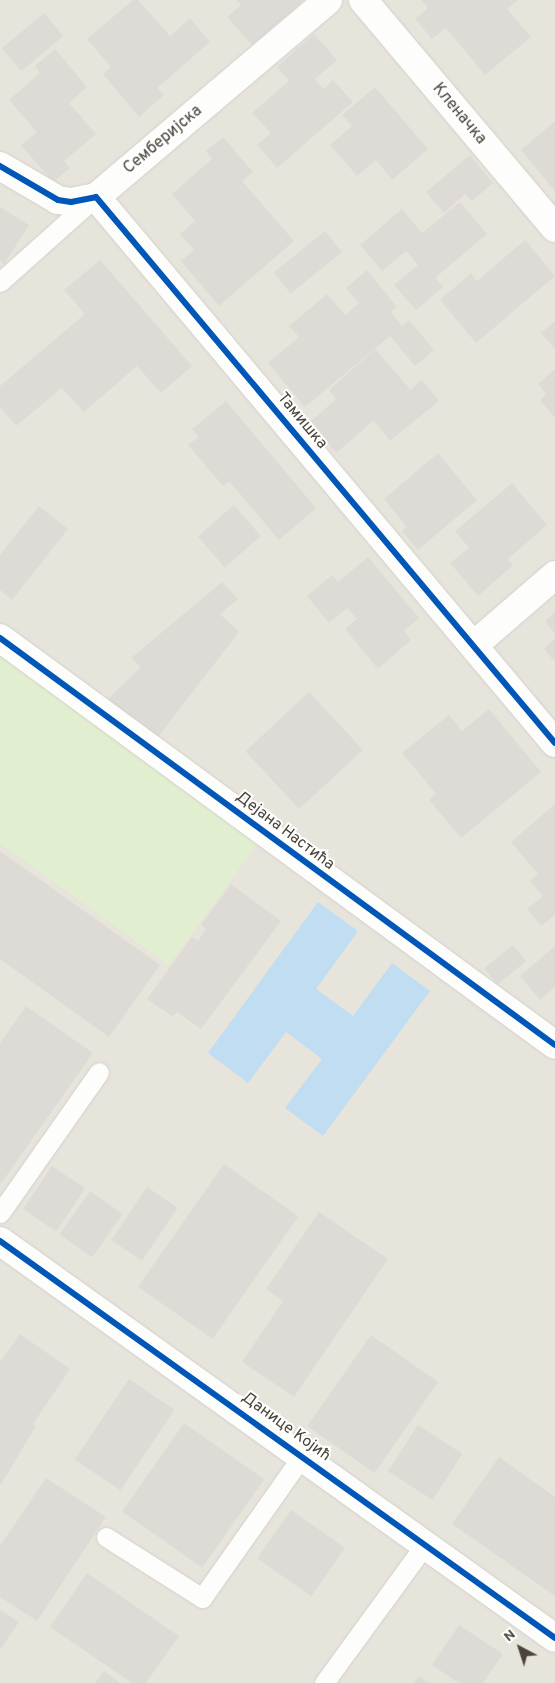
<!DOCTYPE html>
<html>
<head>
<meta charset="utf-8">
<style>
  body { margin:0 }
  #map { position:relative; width:555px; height:1683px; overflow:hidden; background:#f4f2ee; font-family:Overpass,sans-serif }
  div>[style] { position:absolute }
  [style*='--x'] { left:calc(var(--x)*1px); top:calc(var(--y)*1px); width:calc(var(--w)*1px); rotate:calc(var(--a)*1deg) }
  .residential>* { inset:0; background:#e7e4dc; transform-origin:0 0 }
  .green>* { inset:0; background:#e1eecf }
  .water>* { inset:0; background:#c0ddf1 }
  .building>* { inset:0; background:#dedbd6; transform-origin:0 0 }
  .roads { filter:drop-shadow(0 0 1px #d2d0cb) drop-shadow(0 0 1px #d2d0cb) }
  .lane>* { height:19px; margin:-9.5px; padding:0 9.5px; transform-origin:9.5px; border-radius:9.5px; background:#fdfdfc }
  .street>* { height:28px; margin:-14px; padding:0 14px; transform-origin:14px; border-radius:14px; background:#fdfdfc }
  .cycleway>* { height:6px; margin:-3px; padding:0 3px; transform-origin:3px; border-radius:3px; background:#0057b8 }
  span { translate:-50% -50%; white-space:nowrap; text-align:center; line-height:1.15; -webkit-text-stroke:4px #fff; paint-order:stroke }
  .street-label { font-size:16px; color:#4b4439 }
  .north { position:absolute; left:495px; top:1623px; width:50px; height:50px; -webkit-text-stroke:4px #fff; paint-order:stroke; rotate:320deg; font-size:14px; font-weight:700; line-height:20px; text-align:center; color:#4b4439 }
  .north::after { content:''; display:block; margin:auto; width:18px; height:22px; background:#4b4439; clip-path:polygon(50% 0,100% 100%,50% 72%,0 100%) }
</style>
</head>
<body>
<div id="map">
  <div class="residential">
    <div style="left:0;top:0;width:555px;height:1683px"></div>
  </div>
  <div class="green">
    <div style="clip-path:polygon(0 651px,260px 840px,169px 965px,0 843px)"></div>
  </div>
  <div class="water">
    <div style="clip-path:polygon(318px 902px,358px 931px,316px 989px,353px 1016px,392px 963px,430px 991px,323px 1136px,285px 1108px,322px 1059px,286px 1032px,248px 1083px,208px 1053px)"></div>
  </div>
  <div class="building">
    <div style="clip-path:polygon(133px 0,138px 0,170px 36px,190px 18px,210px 42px,157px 88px,164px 95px,139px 117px,103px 74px,111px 67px,87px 39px)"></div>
    <div style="clip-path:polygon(237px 0,304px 0,252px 45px,227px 17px,241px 5px)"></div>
    <div style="clip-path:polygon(421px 0,518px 0,507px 9px,531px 37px,485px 75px,446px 28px,432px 39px,415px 19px,428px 8px)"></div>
    <div style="left:44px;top:13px;width:30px;height:55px;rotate:50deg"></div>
    <div style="clip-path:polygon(314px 34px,337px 60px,315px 79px,324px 89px,333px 80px,353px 102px,277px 168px,257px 145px,271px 133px,252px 113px,289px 81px,277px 67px)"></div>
    <div style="clip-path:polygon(55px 49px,87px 87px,69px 103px,96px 134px,64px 161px,70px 168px,53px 182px,21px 145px,37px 132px,9px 100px,40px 73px,35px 66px)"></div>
    <div style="clip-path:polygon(375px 87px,428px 149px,392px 180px,376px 160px,357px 176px,330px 145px,352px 126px,342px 115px)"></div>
    <div style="clip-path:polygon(555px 121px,555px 191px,521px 150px)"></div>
    <div style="clip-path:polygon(223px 137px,253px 172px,242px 181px,294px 241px,219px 306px,181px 261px,194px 250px,180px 234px,195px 221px,172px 194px,212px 159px,206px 151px)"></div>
    <div style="clip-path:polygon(470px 155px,493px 183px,472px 201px,465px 194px,444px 213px,426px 192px)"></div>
    <div style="clip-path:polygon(460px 202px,487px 234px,435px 278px,443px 287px,416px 310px,394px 285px,418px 265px,406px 251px,382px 271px,360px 245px,402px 209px,422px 233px)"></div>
    <div style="clip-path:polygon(0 207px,29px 225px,4px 264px,0 261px)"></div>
    <div style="left:325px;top:231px;width:27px;height:66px;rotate:51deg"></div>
    <div style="clip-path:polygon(525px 240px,555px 276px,476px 343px,440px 300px,471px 273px,477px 281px)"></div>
    <div style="clip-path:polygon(100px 260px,192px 366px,161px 393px,137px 366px,84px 412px,62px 388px,16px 426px,0 407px,0 386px,85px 314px,64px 290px)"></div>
    <div style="clip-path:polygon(367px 270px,397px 307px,391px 312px,402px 326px,409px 320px,434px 350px,415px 366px,390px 336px,305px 407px,268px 363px,299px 337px,289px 326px,327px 294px,345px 315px,359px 303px,346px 288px)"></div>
    <div style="clip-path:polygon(555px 321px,555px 349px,541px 333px)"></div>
    <div style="clip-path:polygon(375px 349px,410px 389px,336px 453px,310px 422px,336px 399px,329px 390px)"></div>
    <div style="clip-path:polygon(555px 369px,555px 418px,540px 400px,546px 394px,538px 384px)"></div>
    <div style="left:422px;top:380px;width:27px;height:63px;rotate:51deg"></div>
    <div style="clip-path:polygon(226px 401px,316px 508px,279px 540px,229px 481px,223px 486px,188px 445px,199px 437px,192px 429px)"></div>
    <div style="clip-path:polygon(438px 453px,477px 500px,418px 550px,402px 531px,407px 527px,384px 499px)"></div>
    <div style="clip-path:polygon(512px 483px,547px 525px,508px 559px,513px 565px,478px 596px,450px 563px,469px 548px,455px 531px)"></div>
    <div style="left:234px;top:505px;width:41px;height:48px;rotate:49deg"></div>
    <div style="clip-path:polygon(39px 506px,68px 529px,12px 600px,0 590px,0 555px)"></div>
    <div style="clip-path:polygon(368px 557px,419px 618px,404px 631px,411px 640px,378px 669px,345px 629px,357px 619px,347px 608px,329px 623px,307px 596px,332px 575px,338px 582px)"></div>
    <div style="clip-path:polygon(222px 582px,238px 599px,220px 614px,239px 632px,157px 738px,107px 700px,141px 667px,131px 658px)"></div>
    <div style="clip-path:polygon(555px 612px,555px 634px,545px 621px)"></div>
    <div style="clip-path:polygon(555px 638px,555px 662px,544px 649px)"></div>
    <div style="left:309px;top:692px;width:79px;height:87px;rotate:47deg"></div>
    <div style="clip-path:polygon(489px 709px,541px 772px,461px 838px,429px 800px,436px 794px,402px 753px,449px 715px,462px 731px)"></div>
    <div style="clip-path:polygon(555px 804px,555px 915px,541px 926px,527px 909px,543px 896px,530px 881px,538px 874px,511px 842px)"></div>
    <div style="clip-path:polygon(0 851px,160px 965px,109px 1037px,0 959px)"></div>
    <div style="clip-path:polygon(231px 884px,281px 921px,201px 1029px,177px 1012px,173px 1017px,147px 999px,192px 937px,198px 941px,206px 929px,201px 925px)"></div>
    <div style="left:513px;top:945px;width:21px;height:37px;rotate:51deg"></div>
    <div style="clip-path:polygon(555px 946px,555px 987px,540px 1000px,520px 976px)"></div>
    <div style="clip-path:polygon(26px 1006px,93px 1053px,0 1185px,0 1043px)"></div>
    <div style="left:224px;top:1164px;width:91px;height:150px;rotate:35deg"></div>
    <div style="left:52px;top:1166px;width:40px;height:52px;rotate:34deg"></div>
    <div style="left:147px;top:1187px;width:37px;height:64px;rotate:34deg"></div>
    <div style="left:90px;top:1191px;width:40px;height:53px;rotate:35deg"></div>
    <div style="clip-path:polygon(319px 1212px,388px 1259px,294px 1397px,242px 1362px,283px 1301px,266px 1289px)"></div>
    <div style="clip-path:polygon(20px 1334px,70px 1369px,33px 1424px,36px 1426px,0 1486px,0 1362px)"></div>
    <div style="left:371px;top:1335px;width:82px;height:111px;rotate:35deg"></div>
    <div style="left:129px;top:1379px;width:55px;height:97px;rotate:34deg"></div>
    <div style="left:184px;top:1423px;width:98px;height:108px;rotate:35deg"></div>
    <div style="left:418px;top:1425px;width:53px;height:55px;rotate:33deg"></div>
    <div style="clip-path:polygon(499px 1457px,555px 1497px,555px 1596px,452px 1524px)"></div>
    <div style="clip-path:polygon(46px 1478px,106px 1517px,37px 1621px,0 1597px,0 1546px)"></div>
    <div style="left:291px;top:1510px;width:66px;height:59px;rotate:35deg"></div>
    <div style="clip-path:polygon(87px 1573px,179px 1636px,146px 1683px,132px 1683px,50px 1627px)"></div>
    <div style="clip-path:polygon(0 1610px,19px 1622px,0 1650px)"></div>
    <div style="clip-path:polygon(459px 1625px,503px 1654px,483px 1683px,459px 1683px,432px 1665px)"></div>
    <div style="clip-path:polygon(104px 1671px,120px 1683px,95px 1683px)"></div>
    <div style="clip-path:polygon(419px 1676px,429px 1683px,414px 1683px)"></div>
  </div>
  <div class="roads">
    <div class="lane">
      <div style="--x:0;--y:282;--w:126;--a:-41.8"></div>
      <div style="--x:0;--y:1213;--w:172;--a:-54.9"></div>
      <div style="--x:106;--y:1537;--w:114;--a:32.4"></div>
      <div style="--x:202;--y:1598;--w:175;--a:-54.8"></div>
      <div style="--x:324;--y:1683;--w:170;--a:-53.9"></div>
    </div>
    <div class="street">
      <div style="--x:363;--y:0;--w:298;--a:49.9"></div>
      <div style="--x:0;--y:166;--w:67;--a:30.4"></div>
      <div style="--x:58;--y:200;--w:13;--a:9"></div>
      <div style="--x:71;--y:202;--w:25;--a:-11"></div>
      <div style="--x:96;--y:197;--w:713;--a:49.95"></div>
      <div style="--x:96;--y:197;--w:304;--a:-40.3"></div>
      <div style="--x:0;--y:638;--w:688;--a:36.25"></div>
      <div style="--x:474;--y:645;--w:107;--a:-40.8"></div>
      <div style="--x:0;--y:1241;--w:682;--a:35.58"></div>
    </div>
  </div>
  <div class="cycleway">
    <div style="--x:0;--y:166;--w:67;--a:30.4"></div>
    <div style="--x:58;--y:200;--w:13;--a:9"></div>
    <div style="--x:71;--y:202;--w:25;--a:-11"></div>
    <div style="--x:96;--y:197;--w:713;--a:49.95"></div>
    <div style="--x:0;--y:638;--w:688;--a:36.25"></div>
    <div style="--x:0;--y:1241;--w:682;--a:35.58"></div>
  </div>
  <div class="street-label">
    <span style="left:459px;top:114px;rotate:50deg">Кленачка</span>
    <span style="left:163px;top:140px;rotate:-40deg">Семберијска</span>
    <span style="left:302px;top:421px;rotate:50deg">Тамишка</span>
    <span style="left:285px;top:831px;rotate:37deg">Дејана Настића</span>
    <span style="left:286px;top:1427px;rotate:36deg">Данице Којић</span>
  </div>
  <div class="north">N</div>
</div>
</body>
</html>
